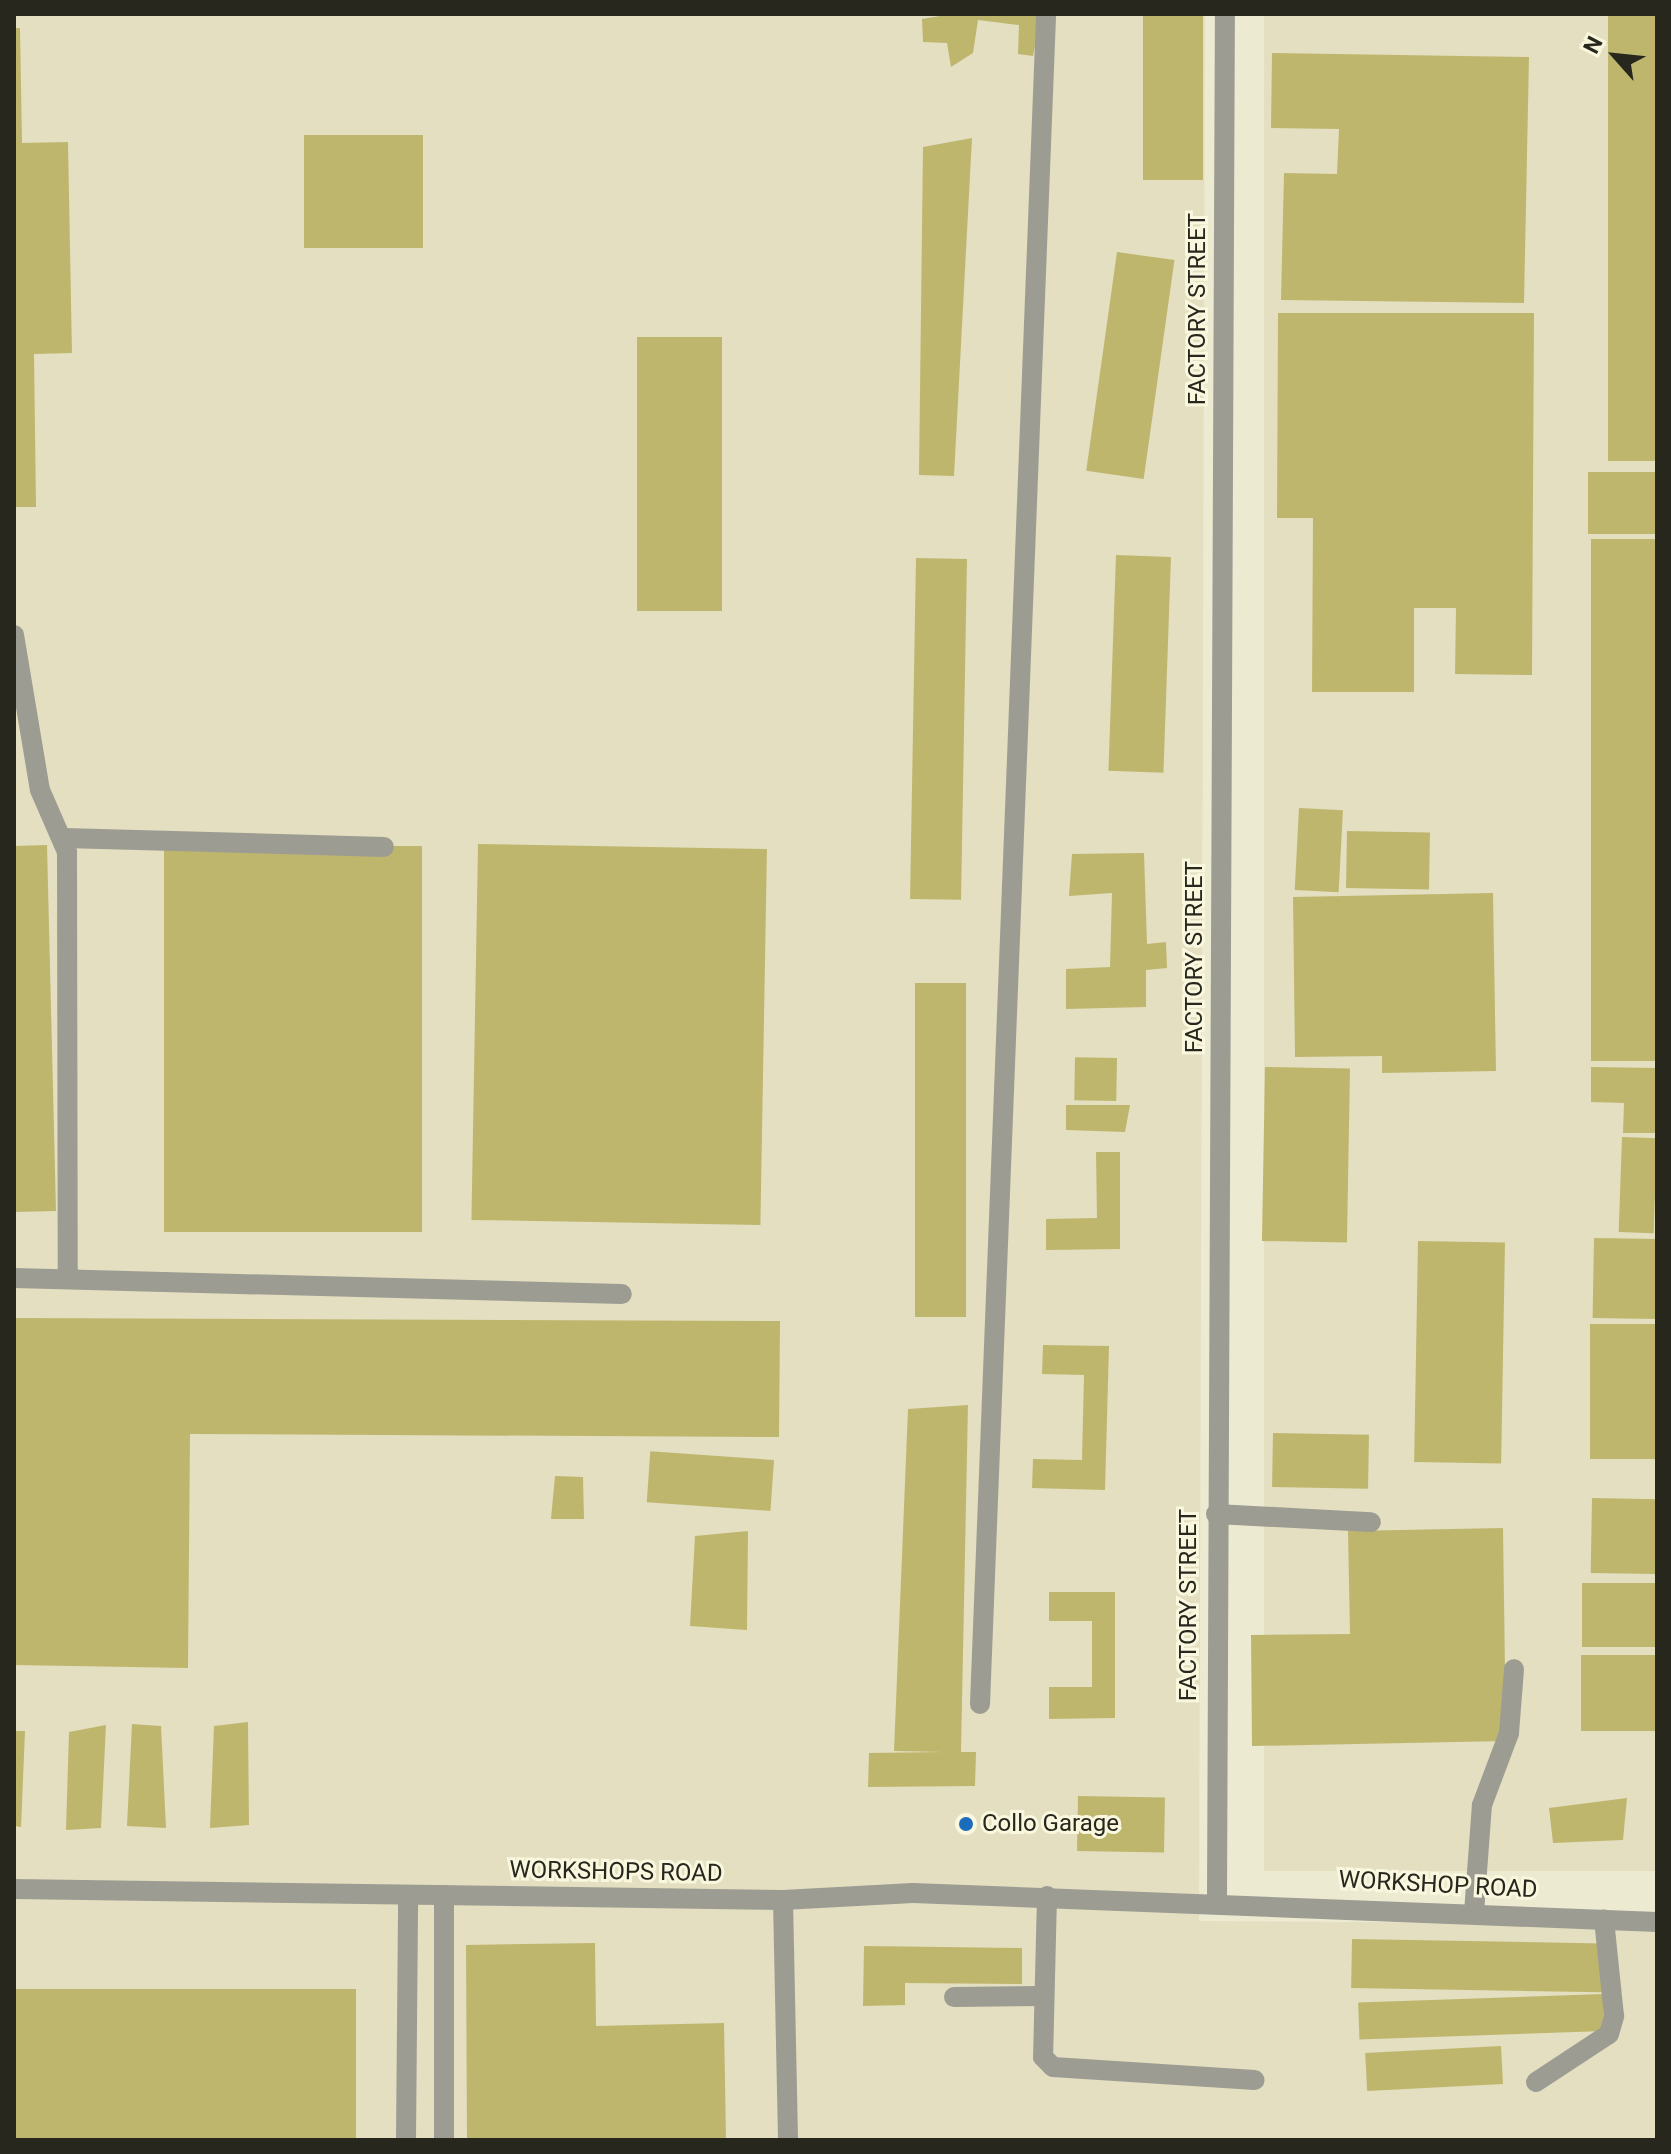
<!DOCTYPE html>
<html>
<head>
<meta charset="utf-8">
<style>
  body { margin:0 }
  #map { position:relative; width:1671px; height:2154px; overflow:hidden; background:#edead2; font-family:Roboto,sans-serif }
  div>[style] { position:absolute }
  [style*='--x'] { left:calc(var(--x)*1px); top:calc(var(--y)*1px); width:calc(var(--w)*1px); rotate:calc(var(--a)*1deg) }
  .built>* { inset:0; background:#e3dfc0; transform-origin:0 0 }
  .building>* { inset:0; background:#bfb66e; transform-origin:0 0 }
  .minor>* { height:20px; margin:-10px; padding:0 10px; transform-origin:10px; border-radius:10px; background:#9d9c92 }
  .dots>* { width:22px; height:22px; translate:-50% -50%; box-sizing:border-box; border:4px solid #faf7df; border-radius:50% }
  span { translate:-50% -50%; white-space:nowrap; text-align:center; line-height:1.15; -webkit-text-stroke:6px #faf7df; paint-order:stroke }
  .street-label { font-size:24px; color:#28271e }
  .poi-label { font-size:24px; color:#28271e }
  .left { translate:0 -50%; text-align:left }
  .frame { position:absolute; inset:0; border:16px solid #28271e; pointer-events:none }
  .north { position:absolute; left:1575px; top:16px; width:80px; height:80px; -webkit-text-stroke:6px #faf7df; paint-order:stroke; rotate:297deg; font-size:22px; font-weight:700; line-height:32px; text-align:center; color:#28271e }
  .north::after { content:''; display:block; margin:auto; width:28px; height:36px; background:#28271e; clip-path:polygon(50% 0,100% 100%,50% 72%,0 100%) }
</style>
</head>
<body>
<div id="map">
  <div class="built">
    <div style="clip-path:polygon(14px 14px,1205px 14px,1199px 1921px,1657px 1924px,1657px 2140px,14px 2140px)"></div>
    <div style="left:1264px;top:14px;width:393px;height:1857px"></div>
  </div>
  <div class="building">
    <div style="clip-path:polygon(952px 14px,1041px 14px,1033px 56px,1018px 54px,1019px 25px,978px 20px,973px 53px,951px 67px,947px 43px,923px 42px,922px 19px)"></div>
    <div style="left:1143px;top:14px;width:60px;height:166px"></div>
    <div style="left:1608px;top:14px;width:49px;height:447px"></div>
    <div style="clip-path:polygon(14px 28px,20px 28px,22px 143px,68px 142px,72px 353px,34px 354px,36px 507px,14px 507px)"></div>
    <div style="clip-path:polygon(1272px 53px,1529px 57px,1524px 303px,1281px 300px,1284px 173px,1337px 174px,1339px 129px,1271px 128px)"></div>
    <div style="left:304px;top:135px;width:119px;height:113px"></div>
    <div style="clip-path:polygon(972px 138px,954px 476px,919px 475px,923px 147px)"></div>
    <div style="left:1117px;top:252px;width:58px;height:221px;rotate:8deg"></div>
    <div style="clip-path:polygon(1278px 313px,1534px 313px,1532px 675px,1455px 674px,1456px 608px,1414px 608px,1414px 692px,1312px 692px,1313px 518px,1277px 518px)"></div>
    <div style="left:637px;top:337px;width:85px;height:274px"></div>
    <div style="left:1588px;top:472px;width:69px;height:62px"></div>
    <div style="left:1591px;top:539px;width:66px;height:522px"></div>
    <div style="left:1116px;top:555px;width:55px;height:216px;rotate:2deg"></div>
    <div style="left:916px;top:558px;width:51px;height:341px;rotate:1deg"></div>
    <div style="left:1299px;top:808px;width:44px;height:82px;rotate:3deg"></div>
    <div style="left:1347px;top:831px;width:83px;height:57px;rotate:1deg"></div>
    <div style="left:478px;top:844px;width:289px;height:376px;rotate:1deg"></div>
    <div style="clip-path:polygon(47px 845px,56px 1211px,14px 1212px,14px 846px)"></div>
    <div style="left:164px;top:846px;width:258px;height:386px"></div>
    <div style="clip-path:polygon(1144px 853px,1147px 944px,1166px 942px,1167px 968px,1146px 970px,1146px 1007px,1066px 1009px,1066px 969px,1110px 967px,1112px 893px,1069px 896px,1072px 854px)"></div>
    <div style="clip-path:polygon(1493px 893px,1496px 1071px,1382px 1073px,1382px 1056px,1295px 1057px,1293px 897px)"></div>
    <div style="left:915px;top:983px;width:51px;height:334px"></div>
    <div style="left:1117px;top:1058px;width:43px;height:42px;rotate:91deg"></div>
    <div style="left:1265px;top:1067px;width:85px;height:174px;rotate:1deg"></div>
    <div style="clip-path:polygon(1591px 1067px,1657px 1068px,1657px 1133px,1623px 1133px,1624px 1103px,1591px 1102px)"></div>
    <div style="clip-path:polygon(1066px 1105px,1130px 1105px,1125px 1132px,1066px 1130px)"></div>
    <div style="left:1622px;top:1137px;width:35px;height:95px;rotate:2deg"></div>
    <div style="clip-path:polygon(1096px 1152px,1120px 1152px,1120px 1249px,1046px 1250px,1046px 1219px,1097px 1218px)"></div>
    <div style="left:1594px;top:1238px;width:63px;height:80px;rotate:1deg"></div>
    <div style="left:1418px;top:1241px;width:87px;height:221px;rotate:1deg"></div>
    <div style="clip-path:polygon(14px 1318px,780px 1321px,779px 1437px,190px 1434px,188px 1668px,14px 1665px)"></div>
    <div style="left:1657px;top:1324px;width:135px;height:67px;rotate:90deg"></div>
    <div style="clip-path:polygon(1043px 1345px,1109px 1346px,1105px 1490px,1032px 1488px,1033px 1459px,1082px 1460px,1084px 1375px,1042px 1374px)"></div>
    <div style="clip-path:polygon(968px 1405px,961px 1752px,976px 1752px,975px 1786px,868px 1787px,869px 1753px,943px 1752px,894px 1751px,908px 1409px)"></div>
    <div style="left:1273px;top:1433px;width:96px;height:54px;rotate:1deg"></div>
    <div style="left:774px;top:1460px;width:51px;height:124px;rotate:94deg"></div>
    <div style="clip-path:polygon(555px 1476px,583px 1477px,584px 1519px,551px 1519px)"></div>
    <div style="left:1592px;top:1498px;width:65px;height:75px;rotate:1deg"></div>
    <div style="clip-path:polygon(1503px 1528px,1506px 1741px,1252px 1746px,1251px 1635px,1350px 1634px,1348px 1531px)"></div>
    <div style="clip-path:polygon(748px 1531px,747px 1630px,690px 1626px,695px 1536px)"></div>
    <div style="left:1657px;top:1583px;width:64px;height:75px;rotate:90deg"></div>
    <div style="clip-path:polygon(1049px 1592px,1115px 1592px,1115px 1718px,1049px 1719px,1049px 1687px,1092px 1687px,1092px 1621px,1049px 1621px)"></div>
    <div style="left:1657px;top:1655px;width:76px;height:76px;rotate:90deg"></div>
    <div style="clip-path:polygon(248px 1722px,249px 1825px,210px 1828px,214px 1726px)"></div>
    <div style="clip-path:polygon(132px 1724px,161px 1726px,166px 1828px,127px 1826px)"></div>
    <div style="clip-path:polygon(106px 1725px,101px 1828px,66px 1830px,69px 1732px)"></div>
    <div style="clip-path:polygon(14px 1731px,25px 1731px,21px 1827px,14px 1826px)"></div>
    <div style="left:1078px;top:1796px;width:87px;height:55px;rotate:1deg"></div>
    <div style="clip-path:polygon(1627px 1798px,1623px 1840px,1553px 1843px,1549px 1808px)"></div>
    <div style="left:1352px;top:1939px;width:251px;height:49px;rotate:1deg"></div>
    <div style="clip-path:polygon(595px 1943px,596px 2026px,724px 2023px,726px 2140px,467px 2140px,466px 1945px)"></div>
    <div style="clip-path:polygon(864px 1946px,1022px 1948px,1022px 1984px,905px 1983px,905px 2005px,863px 2006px)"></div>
    <div style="left:356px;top:1989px;width:151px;height:342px;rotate:90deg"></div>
    <div style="left:1603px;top:1994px;width:37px;height:245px;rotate:88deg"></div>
    <div style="left:1501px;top:2046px;width:38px;height:136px;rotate:87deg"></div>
  </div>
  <div class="minor">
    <div style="--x:14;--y:635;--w:157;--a:80.5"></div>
    <div style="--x:40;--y:790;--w:68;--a:66.5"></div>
    <div style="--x:67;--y:852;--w:427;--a:89.9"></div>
    <div style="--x:64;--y:838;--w:320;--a:1.6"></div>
    <div style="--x:14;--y:1278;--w:608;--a:1.51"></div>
    <div style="--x:1216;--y:1514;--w:155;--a:3"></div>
    <div style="--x:980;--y:1704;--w:1691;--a:-87.76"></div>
    <div style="--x:14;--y:1889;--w:769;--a:0.82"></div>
    <div style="--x:783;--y:1900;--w:130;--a:-3.1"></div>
    <div style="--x:913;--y:1893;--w:745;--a:2.23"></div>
    <div style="--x:444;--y:1895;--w:245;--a:90"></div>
    <div style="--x:1047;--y:1896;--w:161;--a:91.4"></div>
    <div style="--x:1043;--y:2057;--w:14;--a:45"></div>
    <div style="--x:1053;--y:2067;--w:202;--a:3.7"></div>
    <div style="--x:783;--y:1900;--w:240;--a:88.8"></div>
    <div style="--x:1217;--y:1900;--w:1886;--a:-89.76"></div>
    <div style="--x:1474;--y:1913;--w:108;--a:-85.8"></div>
    <div style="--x:1482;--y:1805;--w:77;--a:-69.4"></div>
    <div style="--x:1509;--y:1733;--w:64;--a:-85.5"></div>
    <div style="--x:954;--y:1997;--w:90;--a:-0.6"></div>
    <div style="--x:1536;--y:2082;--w:87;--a:-33.3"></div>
    <div style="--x:1609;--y:2034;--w:19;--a:-74"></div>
    <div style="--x:1614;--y:2016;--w:97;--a:-95.9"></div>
    <div style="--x:406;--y:2140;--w:245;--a:-89.5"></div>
  </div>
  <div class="dots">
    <div style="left:966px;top:1824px;background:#1b6cba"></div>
  </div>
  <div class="street-label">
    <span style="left:1198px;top:309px;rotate:-90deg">FACTORY STREET</span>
    <span style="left:1195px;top:957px;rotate:-90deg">FACTORY STREET</span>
    <span style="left:1189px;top:1605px;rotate:-90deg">FACTORY STREET</span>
    <span style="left:616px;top:1872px;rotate:1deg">WORKSHOPS ROAD</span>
    <span style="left:1438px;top:1885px;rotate:3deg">WORKSHOP ROAD</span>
  </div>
  <div class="poi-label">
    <span class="left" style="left:982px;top:1824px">Collo Garage</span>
  </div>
  <div class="frame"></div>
  <div class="north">N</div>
</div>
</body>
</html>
